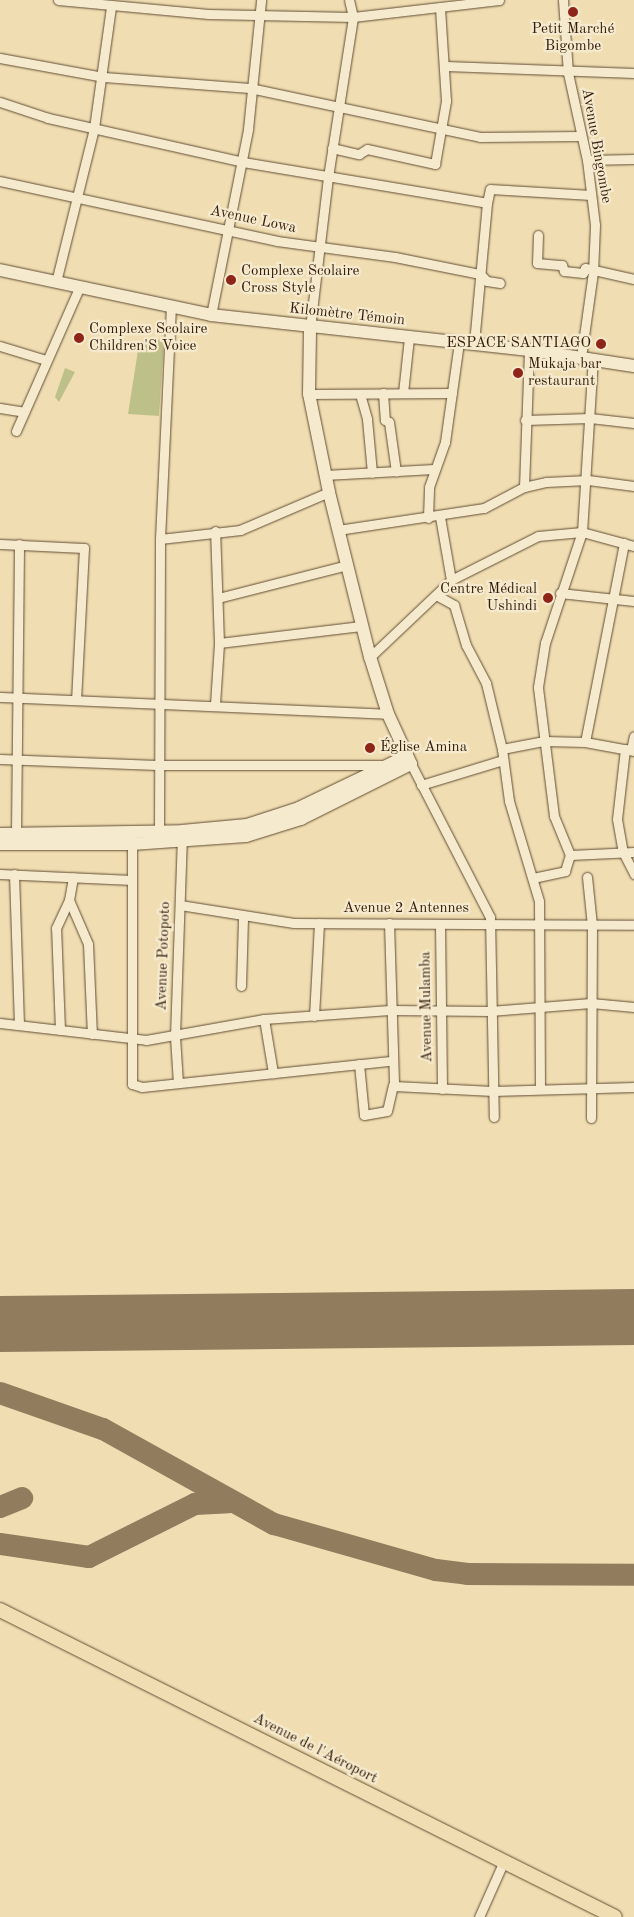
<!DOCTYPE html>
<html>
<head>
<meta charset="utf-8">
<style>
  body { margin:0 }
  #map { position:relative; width:634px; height:1917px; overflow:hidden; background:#f0deb2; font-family:"Old Standard TT",serif }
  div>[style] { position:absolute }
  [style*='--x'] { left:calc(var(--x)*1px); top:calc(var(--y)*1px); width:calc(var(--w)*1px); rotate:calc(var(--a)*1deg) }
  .green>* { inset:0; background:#bec089 }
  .taxiway>* { height:22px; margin:-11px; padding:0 11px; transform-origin:11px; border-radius:11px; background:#917c5e }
  .runway>* { height:56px; margin:-28px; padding:0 28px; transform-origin:28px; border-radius:28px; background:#917c5e }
  .roads { filter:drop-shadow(0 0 1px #624c34) drop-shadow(0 0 1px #624c34) }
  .minor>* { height:9px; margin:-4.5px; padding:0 4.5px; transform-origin:4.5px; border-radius:4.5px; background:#f5eacd }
  .secondary>* { height:12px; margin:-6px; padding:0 6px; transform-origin:6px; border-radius:6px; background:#f5eacd }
  .trunk>* { height:14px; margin:-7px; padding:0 7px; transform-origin:7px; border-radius:7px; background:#f0deb2 }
  .dots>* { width:14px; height:14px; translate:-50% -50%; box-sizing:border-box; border:2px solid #f5eacd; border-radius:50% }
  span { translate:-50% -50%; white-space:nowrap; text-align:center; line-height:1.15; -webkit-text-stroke:4.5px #f5eacd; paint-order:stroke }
  .poi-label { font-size:15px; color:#321b0a }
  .left { translate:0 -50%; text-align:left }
  .right { translate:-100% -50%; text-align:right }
  .street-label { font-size:15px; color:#321b0a }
</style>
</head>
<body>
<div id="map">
  <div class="green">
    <div style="clip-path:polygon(146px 339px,164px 340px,159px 416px,128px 414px,139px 344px)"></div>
    <div style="clip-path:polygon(65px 368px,75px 372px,59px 402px,55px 397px)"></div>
  </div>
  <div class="taxiway">
    <div style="--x:0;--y:1393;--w:109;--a:19.3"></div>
    <div style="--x:103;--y:1429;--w:196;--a:29.1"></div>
    <div style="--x:274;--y:1524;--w:168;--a:15.9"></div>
    <div style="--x:436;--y:1570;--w:32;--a:7"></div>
    <div style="--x:468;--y:1574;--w:166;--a:0.3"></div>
    <div style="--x:0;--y:1507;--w:24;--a:-22"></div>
    <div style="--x:0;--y:1544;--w:90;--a:8.3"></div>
    <div style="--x:89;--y:1557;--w:119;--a:-26.6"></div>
    <div style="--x:195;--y:1504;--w:34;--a:-3"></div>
  </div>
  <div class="runway">
    <div style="--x:0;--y:1324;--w:634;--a:-0.63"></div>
  </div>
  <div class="roads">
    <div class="minor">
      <div style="--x:58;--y:0;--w:151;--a:5.3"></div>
      <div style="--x:208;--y:14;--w:145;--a:1.2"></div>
      <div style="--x:353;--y:17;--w:147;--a:-6.6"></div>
      <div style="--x:563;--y:0;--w:73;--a:86.1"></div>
      <div style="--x:568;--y:73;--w:89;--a:77.7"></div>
      <div style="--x:587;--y:160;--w:65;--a:83"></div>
      <div style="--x:595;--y:225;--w:47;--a:92.4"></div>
      <div style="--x:593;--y:272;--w:86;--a:98"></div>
      <div style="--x:0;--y:58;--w:106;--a:10.4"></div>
      <div style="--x:104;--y:77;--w:146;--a:4.3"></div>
      <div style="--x:250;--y:88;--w:235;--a:12"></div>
      <div style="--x:480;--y:137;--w:101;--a:-0.6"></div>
      <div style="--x:446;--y:66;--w:188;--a:2.1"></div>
      <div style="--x:0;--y:102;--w:51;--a:18.4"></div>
      <div style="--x:48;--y:118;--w:200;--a:12.7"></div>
      <div style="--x:243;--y:162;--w:247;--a:9.5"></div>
      <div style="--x:487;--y:203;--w:142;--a:95.3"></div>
      <div style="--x:332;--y:148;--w:28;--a:13"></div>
      <div style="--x:359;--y:154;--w:9;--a:-32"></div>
      <div style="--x:367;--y:149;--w:70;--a:12.4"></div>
      <div style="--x:435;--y:164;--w:64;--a:-80.1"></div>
      <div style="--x:446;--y:101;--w:94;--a:-93.7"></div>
      <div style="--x:587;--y:160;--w:47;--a:-1.2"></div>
      <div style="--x:0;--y:181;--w:283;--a:12.2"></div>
      <div style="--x:277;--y:241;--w:119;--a:7.7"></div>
      <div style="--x:395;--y:257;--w:87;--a:11.3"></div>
      <div style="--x:480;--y:274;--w:10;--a:45"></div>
      <div style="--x:487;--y:281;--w:13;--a:9"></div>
      <div style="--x:487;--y:203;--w:14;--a:-78"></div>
      <div style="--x:490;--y:189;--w:101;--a:3.4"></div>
      <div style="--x:538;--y:235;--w:28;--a:92"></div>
      <div style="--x:537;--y:263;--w:25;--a:5"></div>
      <div style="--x:562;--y:265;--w:6;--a:72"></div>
      <div style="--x:564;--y:271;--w:19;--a:6"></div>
      <div style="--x:583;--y:273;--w:5;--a:-68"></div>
      <div style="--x:585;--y:268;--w:50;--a:12.7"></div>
      <div style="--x:56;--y:282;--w:159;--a:-76.1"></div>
      <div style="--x:94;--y:128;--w:122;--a:-82"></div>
      <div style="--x:211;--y:315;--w:190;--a:-78.7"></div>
      <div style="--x:248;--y:129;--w:130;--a:-84.2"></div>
      <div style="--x:310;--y:328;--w:152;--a:-83.2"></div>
      <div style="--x:328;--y:177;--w:162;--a:-81.1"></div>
      <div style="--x:353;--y:17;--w:17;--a:-103"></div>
      <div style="--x:0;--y:346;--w:48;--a:16.9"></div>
      <div style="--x:383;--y:393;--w:27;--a:86"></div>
      <div style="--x:385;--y:420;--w:4;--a:27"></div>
      <div style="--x:389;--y:422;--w:50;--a:82"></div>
      <div style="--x:403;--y:393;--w:55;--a:-83.8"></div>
      <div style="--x:309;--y:394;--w:143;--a:-0.4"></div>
      <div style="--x:360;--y:394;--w:26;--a:74"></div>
      <div style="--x:367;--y:419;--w:54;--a:84.7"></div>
      <div style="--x:0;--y:408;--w:24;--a:9"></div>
      <div style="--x:525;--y:420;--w:65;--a:-1.8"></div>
      <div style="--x:590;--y:418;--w:44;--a:6.5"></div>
      <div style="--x:16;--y:431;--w:158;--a:-66.2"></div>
      <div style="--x:325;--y:475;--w:109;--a:-3.2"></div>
      <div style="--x:524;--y:487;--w:137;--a:-87.9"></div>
      <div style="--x:440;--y:517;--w:64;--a:80.1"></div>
      <div style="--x:428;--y:518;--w:31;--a:-88"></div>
      <div style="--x:429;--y:487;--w:48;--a:-70.4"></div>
      <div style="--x:445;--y:442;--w:101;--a:-82"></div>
      <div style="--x:338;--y:530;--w:148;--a:-8.6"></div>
      <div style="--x:484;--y:508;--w:45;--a:-27.7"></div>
      <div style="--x:524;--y:487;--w:23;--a:-13"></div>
      <div style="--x:546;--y:482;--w:42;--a:-2.7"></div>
      <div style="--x:588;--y:480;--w:46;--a:7.4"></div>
      <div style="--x:160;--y:539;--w:81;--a:-6.4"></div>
      <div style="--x:240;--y:530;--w:97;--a:-23.1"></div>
      <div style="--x:0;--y:544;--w:84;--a:2.7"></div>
      <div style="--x:84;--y:548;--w:151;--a:93"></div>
      <div style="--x:560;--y:593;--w:74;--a:6.2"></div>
      <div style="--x:436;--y:595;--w:21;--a:29"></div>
      <div style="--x:454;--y:605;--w:42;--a:73.3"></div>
      <div style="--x:466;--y:645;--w:43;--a:62.2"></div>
      <div style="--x:486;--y:683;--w:68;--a:76.4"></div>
      <div style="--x:502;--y:749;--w:52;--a:82.3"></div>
      <div style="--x:509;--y:801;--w:104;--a:73.3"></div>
      <div style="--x:539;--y:901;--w:188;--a:89.7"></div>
      <div style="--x:218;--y:598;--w:133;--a:-14.3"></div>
      <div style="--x:219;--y:643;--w:143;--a:-6.8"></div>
      <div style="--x:370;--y:657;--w:112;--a:-43.5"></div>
      <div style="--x:451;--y:580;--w:97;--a:-26.8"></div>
      <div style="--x:538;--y:536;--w:44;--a:-5.2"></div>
      <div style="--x:582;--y:532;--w:54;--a:15.1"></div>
      <div style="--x:0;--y:697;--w:388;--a:2.5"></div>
      <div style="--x:215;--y:704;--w:61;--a:-86.2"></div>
      <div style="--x:219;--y:643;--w:112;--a:-92"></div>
      <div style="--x:585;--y:742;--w:203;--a:-78.9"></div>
      <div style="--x:502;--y:749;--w:43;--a:-10.8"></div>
      <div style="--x:544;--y:741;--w:41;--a:1.4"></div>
      <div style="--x:585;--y:742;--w:50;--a:10.4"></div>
      <div style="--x:625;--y:749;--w:70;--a:96.5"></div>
      <div style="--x:617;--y:819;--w:34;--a:80"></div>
      <div style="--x:623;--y:852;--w:25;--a:63"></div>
      <div style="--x:631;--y:750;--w:14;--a:-78"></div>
      <div style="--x:0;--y:759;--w:157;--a:2.2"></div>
      <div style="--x:157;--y:765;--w:229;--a:0"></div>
      <div style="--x:411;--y:764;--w:172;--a:62.7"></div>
      <div style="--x:490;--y:917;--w:200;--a:88.9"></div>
      <div style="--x:421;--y:785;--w:86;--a:-17"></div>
      <div style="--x:159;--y:832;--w:293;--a:-89.8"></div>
      <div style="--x:160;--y:539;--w:230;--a:-87.3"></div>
      <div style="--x:16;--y:834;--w:290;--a:-89.4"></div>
      <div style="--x:132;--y:839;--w:245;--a:90"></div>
      <div style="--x:132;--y:1084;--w:10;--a:17"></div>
      <div style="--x:142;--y:1087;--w:250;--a:-6"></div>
      <div style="--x:570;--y:855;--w:64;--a:-2.7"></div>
      <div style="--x:0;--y:874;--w:132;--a:2.6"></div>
      <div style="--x:14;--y:874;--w:151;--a:88.1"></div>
      <div style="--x:587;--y:877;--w:48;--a:84.1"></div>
      <div style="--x:592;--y:925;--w:193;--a:90.3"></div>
      <div style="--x:533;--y:878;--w:33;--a:-12"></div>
      <div style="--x:565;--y:871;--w:17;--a:-73"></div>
      <div style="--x:570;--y:855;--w:42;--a:-112.3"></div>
      <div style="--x:554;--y:816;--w:130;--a:-97.1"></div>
      <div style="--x:538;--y:687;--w:45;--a:-81"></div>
      <div style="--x:545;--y:643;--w:117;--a:-71.6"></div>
      <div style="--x:582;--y:532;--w:173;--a:-86.4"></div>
      <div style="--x:69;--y:900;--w:48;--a:66.6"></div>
      <div style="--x:88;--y:944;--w:90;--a:87.5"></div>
      <div style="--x:180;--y:905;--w:115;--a:9"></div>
      <div style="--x:294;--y:923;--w:340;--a:0.3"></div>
      <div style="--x:389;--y:923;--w:163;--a:88.2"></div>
      <div style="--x:394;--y:1086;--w:99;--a:2.9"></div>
      <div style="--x:493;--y:1091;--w:141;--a:-1.6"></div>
      <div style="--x:440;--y:924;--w:165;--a:89.3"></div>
      <div style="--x:241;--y:986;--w:69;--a:-88.3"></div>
      <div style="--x:314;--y:1016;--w:93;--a:-86.9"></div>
      <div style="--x:264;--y:1019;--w:55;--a:80.5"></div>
      <div style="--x:0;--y:1023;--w:147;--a:6.6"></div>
      <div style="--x:146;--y:1040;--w:120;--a:-10.1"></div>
      <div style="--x:264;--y:1019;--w:126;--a:-4.1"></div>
      <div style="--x:390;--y:1010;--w:100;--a:0.6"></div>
      <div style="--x:490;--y:1011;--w:101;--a:-4.5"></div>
      <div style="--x:591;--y:1003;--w:43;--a:5.3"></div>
      <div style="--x:60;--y:1030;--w:102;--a:-92.2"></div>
      <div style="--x:56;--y:928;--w:31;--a:-65"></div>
      <div style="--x:69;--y:900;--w:23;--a:-80"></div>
      <div style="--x:359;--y:1064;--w:51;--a:84.4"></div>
      <div style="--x:364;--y:1115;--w:23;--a:-10"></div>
      <div style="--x:387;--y:1111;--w:27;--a:-77"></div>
      <div style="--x:178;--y:1083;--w:47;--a:-93.7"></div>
      <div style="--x:175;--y:1036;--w:200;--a:-88"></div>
      <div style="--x:479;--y:1917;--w:59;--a:-66"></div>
    </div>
    <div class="secondary">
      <div style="--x:0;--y:270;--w:216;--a:12"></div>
      <div style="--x:211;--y:315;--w:320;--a:6.3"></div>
      <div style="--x:529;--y:350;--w:106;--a:8.7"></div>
      <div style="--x:0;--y:834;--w:182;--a:-0.9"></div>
      <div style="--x:182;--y:831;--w:65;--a:-5.3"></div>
      <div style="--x:247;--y:825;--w:55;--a:-18.1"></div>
      <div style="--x:299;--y:808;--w:120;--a:-25.7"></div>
      <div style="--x:0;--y:844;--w:132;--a:0"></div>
      <div style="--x:132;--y:844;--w:114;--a:-4"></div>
      <div style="--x:246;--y:836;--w:58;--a:-17.2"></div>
      <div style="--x:301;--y:819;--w:123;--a:-26.6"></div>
      <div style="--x:411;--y:764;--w:55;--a:-114.7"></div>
      <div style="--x:388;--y:714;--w:60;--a:-107.5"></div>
      <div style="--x:370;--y:657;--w:170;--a:-104"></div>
      <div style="--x:329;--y:492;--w:100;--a:-101.5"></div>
      <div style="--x:309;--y:394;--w:66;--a:-89.1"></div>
    </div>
    <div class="trunk">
      <div style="--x:0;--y:1610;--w:687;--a:26.53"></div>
    </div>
  </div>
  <div class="dots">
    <div style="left:573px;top:12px;background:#8f2418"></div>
    <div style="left:231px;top:280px;background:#8f2418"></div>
    <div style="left:79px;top:338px;background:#8f2418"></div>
    <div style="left:601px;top:344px;background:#8f2418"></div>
    <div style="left:518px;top:373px;background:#8f2418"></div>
    <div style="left:548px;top:598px;background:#8f2418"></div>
    <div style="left:370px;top:748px;background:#8f2418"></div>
  </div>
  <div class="poi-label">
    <span style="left:573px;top:38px">Petit Marché<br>Bigombe</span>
    <span class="left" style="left:241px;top:280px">Complexe Scolaire<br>Cross Style</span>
    <span class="left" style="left:89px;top:338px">Complexe Scolaire<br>Children'S Voice</span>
    <span class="right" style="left:591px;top:344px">ESPACE SANTIAGO</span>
    <span class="left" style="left:528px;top:373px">Mukaja bar<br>restaurant</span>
    <span class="right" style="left:537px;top:598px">Centre Médical<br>Ushindi</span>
    <span class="left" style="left:380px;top:748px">Église Amina</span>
  </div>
  <div class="street-label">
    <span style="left:596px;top:146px;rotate:80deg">Avenue Bingombe</span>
    <span style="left:253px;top:220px;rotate:12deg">Avenue Lowa</span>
    <span style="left:347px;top:315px;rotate:6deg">Kilomètre Témoin</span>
    <span style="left:406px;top:909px">Avenue 2 Antennes</span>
    <span style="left:164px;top:956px;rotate:-88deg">Avenue Potopoto</span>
    <span style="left:427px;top:1007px;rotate:-91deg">Avenue Mulamba</span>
    <span style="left:315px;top:1749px;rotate:27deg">Avenue de l'Aéroport</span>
  </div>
</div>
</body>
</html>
